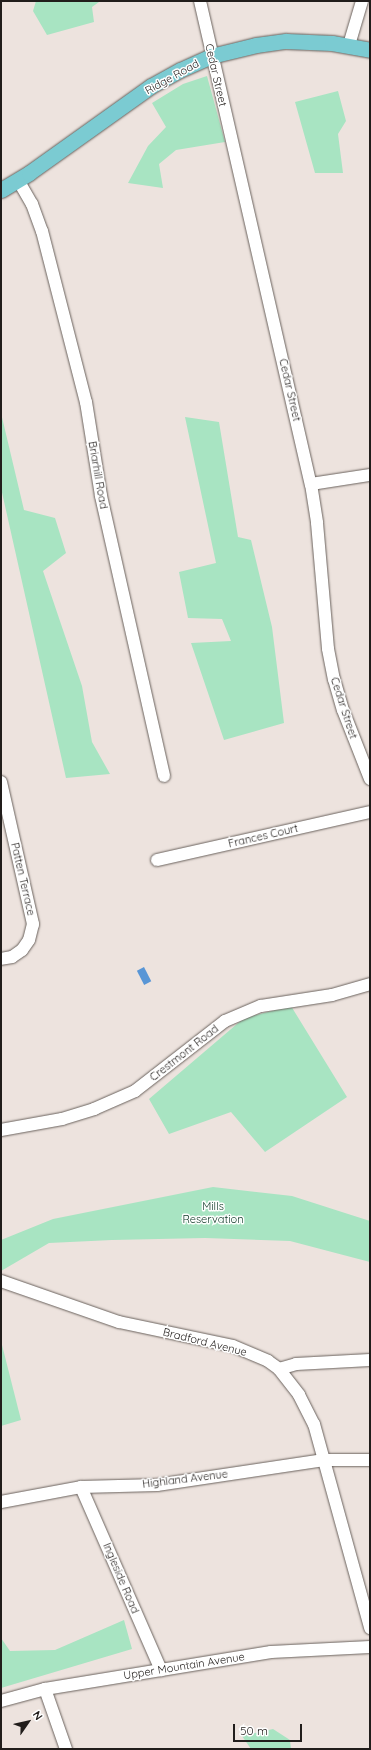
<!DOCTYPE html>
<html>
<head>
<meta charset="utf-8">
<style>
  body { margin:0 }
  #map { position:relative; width:371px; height:1750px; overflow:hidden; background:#ede3de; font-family:Quicksand,sans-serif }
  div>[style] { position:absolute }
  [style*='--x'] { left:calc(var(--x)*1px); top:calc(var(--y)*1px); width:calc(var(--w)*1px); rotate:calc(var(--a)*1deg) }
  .green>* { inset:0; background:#a8e4c2 }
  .water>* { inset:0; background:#5996d6; transform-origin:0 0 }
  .roads { filter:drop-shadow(0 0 1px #6a625d) drop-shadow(0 0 1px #6a625d) }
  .minor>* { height:12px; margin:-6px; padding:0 6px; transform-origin:6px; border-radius:6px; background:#fff }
  .major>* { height:15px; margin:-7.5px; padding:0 7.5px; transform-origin:7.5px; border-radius:7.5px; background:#7bcbd2 }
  span { translate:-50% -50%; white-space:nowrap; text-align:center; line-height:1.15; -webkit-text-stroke:3px #fff; paint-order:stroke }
  .street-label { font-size:11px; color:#211d1b }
  .park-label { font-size:11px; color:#093421 }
  .frame { position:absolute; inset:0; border:2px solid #211d1b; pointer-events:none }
  .north { position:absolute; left:8px; top:1702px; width:40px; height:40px; -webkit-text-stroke:3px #fff; paint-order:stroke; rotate:56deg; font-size:11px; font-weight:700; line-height:16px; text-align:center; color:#211d1b }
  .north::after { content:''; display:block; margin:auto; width:14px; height:18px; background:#211d1b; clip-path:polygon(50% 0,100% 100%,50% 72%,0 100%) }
  .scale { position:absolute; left:233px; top:1724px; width:69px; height:18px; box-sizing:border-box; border:2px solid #211d1b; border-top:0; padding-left:5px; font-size:12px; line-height:14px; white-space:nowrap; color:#211d1b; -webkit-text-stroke:3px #fff; paint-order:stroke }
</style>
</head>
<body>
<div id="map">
  <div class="green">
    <div style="clip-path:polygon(36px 1px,99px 1px,99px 2px,92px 7px,94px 22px,47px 35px,33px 11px)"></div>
    <div style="clip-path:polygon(207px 76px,225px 142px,176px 150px,159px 164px,163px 188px,128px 183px,148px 146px,166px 127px,152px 103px,183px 84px)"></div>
    <div style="clip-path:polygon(338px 91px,346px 121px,338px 134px,343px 173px,315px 173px,295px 102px)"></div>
    <div style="clip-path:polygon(1px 413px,24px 510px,55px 518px,66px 553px,43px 571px,82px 686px,92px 742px,110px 774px,66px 778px,1px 488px)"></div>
    <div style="clip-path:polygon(185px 417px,219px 422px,238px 537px,251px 540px,272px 627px,284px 723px,224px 740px,191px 643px,231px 641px,222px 619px,188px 618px,179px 572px,216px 563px)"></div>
    <div style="clip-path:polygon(291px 1006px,347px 1097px,265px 1152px,231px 1112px,169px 1134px,149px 1099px,244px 1018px)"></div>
    <div style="clip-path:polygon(213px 1187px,292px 1196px,370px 1221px,370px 1262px,290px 1241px,205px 1238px,112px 1240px,49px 1243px,1px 1271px,1px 1240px,53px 1219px)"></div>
    <div style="clip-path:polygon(1px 1341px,21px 1420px,1px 1426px)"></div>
    <div style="clip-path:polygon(124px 1620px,132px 1649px,1px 1688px,1px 1638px,10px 1651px,55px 1650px)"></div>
    <div style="clip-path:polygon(273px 1729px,290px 1740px,291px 1749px,251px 1749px,242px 1736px)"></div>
  </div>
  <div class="water">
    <div style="left:144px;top:967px;width:16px;height:8px;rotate:63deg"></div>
  </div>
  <div class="roads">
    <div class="minor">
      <div style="--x:200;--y:1;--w:496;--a:77.1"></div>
      <div style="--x:311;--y:484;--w:39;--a:81"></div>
      <div style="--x:317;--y:523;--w:126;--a:85"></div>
      <div style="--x:328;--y:649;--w:31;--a:79"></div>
      <div style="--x:334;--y:679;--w:32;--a:74"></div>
      <div style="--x:343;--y:710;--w:74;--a:68.6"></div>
      <div style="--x:349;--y:45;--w:46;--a:-73.5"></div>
      <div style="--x:18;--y:180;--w:28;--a:60"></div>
      <div style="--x:32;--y:204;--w:29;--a:70"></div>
      <div style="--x:42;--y:231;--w:177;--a:75.6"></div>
      <div style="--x:86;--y:402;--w:95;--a:80.9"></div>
      <div style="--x:101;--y:496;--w:287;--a:77.3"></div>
      <div style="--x:311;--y:484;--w:60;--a:-8.7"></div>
      <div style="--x:1;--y:782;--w:146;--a:77.3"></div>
      <div style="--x:33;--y:924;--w:16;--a:104"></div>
      <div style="--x:29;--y:940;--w:12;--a:125"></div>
      <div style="--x:22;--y:950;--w:12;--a:145"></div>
      <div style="--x:12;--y:957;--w:11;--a:170"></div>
      <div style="--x:157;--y:860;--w:218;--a:-12.7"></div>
      <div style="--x:1;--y:1130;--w:62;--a:-10.2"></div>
      <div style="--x:62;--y:1119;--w:34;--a:-17"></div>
      <div style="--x:94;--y:1109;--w:45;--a:-23.7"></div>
      <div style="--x:135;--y:1091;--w:114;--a:-37.9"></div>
      <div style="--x:225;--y:1021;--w:39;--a:-23"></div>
      <div style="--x:261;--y:1006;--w:72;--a:-8.8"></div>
      <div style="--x:332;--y:995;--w:40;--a:-16"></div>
      <div style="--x:1;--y:1281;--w:125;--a:19.2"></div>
      <div style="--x:119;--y:1322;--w:116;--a:11.9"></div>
      <div style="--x:233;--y:1346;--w:38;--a:23"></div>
      <div style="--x:268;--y:1361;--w:14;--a:36"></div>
      <div style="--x:279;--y:1369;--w:33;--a:52"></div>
      <div style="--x:299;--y:1395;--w:33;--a:63"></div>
      <div style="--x:314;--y:1424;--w:212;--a:74.6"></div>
      <div style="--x:279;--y:1369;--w:18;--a:-16"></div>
      <div style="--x:296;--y:1364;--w:74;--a:-3.1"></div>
      <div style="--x:81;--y:1487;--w:200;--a:66.4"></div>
      <div style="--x:1;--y:1502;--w:81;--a:-10.6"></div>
      <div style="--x:81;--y:1487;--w:76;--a:-1.5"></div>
      <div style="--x:157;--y:1485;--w:169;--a:-8.5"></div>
      <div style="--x:324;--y:1460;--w:46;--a:0"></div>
      <div style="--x:45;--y:1689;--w:64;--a:70.7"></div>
      <div style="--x:1;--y:1701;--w:46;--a:-15.3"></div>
      <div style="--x:45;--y:1689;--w:229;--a:-9.3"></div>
      <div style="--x:271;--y:1652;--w:99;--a:-2.9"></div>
    </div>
    <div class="major">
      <div style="--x:1;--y:190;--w:33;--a:-31"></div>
      <div style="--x:29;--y:173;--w:150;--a:-35.5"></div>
      <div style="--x:151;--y:86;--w:33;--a:-29"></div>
      <div style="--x:180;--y:70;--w:34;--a:-24"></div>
      <div style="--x:211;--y:56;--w:46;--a:-13.7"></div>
      <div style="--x:256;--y:45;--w:30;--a:-8"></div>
      <div style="--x:286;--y:41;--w:46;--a:2.5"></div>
      <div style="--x:332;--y:43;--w:39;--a:10"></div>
    </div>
  </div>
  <div class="street-label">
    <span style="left:216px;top:75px;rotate:77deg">Cedar Street</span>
    <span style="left:172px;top:77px;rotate:-29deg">Ridge Road</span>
    <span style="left:290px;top:390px;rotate:77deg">Cedar Street</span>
    <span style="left:98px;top:475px;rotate:80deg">Briarhill Road</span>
    <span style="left:344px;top:708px;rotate:72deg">Cedar Street</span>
    <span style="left:263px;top:836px;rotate:-13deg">Frances Court</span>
    <span style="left:23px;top:879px;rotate:77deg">Patten Terrace</span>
    <span style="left:184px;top:1053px;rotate:-38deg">Crestmont Road</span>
    <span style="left:205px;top:1342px;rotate:14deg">Bradford Avenue</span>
    <span style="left:185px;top:1479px;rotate:-7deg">Highland Avenue</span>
    <span style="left:121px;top:1578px;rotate:67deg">Ingleside Road</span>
    <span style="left:184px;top:1666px;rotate:-9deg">Upper Mountain Avenue</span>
  </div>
  <div class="park-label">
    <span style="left:213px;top:1213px">Mills<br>Reservation</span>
  </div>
  <div class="frame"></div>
  <div class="north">N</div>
  <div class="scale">50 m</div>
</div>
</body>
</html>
